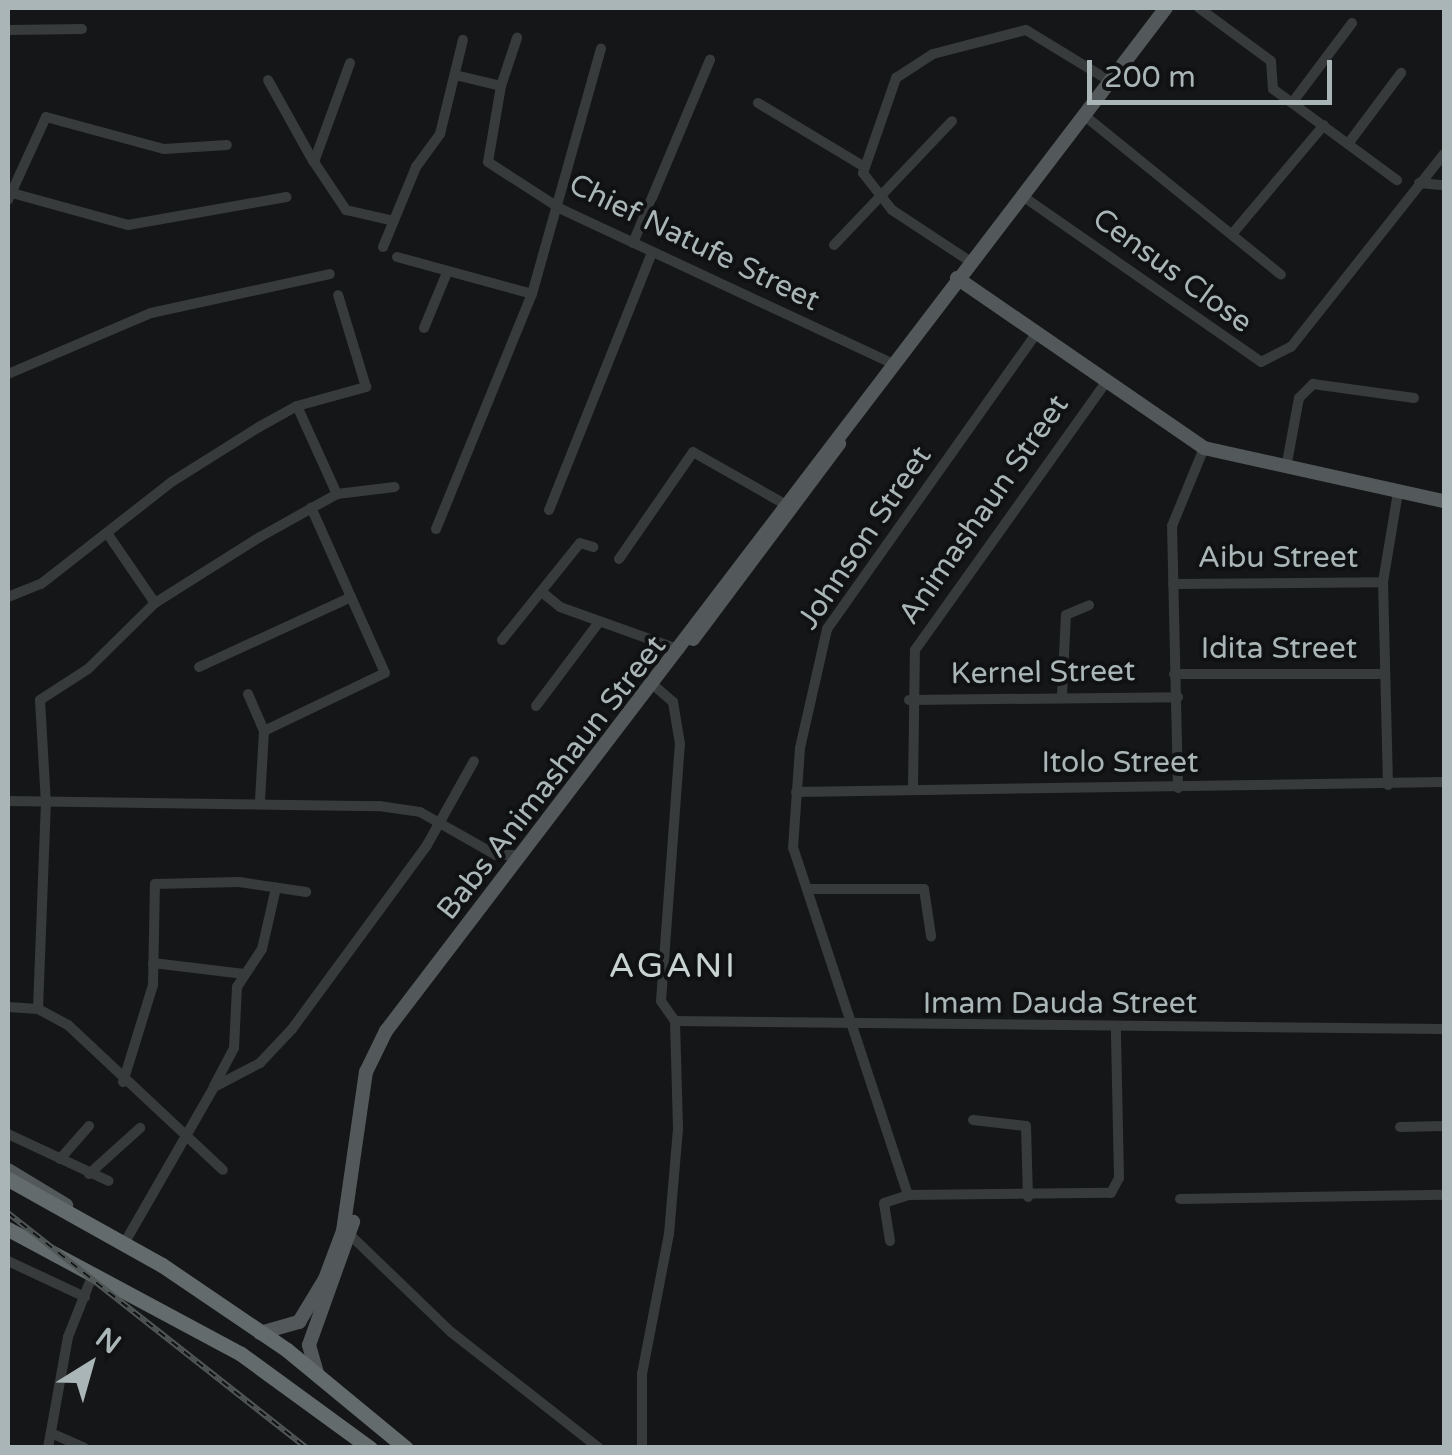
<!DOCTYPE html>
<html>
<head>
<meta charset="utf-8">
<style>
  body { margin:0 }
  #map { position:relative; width:1452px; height:1455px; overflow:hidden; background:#151617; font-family:"Varela Round",sans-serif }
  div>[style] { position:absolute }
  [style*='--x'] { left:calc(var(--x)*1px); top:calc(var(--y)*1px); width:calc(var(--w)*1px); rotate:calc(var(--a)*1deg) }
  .minor>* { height:10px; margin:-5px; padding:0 5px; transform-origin:5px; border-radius:5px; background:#373b3c }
  .major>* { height:14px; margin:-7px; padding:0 7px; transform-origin:7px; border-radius:7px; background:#53595a }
  .highway>* { height:15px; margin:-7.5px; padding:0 7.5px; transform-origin:7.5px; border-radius:7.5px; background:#636b6c }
  .rail>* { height:6px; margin-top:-3px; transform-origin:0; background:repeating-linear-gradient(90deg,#101112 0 8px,#505656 0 16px); box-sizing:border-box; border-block:2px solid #505656 }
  span { translate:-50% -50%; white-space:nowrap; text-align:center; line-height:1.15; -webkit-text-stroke:8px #101112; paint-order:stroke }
  .street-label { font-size:30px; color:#a9b5b6 }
  .quarter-label { font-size:35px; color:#c9d2d2; letter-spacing:2.5px }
  .frame { position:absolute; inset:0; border:10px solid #a9b5b6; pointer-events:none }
  .north { position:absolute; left:40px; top:1315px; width:100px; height:100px; -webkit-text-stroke:8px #101112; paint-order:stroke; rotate:37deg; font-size:28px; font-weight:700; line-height:40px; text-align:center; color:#a9b5b6 }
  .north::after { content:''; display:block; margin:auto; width:35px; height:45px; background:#a9b5b6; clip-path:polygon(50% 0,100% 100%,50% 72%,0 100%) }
  .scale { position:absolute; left:1087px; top:60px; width:245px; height:45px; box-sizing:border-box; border:5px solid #a9b5b6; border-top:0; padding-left:12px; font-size:30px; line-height:35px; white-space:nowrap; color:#a9b5b6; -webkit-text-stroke:8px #101112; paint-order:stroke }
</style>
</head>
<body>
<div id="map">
  <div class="minor">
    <div style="--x:1199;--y:8;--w:89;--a:36.4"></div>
    <div style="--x:1271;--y:61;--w:28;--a:86"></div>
    <div style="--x:1273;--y:89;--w:154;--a:36.3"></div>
    <div style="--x:8;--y:30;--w:74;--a:-0.8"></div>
    <div style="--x:350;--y:63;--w:105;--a:110"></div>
    <div style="--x:314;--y:162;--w:58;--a:56.3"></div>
    <div style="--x:346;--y:210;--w:49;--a:12.9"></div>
    <div style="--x:455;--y:75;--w:47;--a:13.4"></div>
    <div style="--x:501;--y:86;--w:77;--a:99.7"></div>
    <div style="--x:488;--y:162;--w:87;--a:32.8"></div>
    <div style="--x:561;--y:209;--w:364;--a:25"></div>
    <div style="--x:268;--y:80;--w:93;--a:60.9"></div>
    <div style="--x:501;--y:86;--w:51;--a:-71.6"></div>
    <div style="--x:758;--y:103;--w:120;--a:31"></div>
    <div style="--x:1292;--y:103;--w:100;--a:-53.1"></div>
    <div style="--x:1085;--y:116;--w:252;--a:39"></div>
    <div style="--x:1348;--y:144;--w:89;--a:-53.3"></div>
    <div style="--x:1419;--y:183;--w:25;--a:5"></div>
    <div style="--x:12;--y:193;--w:120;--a:15.4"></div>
    <div style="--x:128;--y:225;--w:161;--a:-10"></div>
    <div style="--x:1021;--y:195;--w:292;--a:34.8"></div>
    <div style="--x:1261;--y:362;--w:34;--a:-27"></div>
    <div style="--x:1291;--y:347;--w:246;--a:-51.6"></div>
    <div style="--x:8;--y:200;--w:91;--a:-65.4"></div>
    <div style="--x:46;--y:117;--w:122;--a:15.2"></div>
    <div style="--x:164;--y:149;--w:63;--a:-3.6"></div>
    <div style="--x:1233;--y:233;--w:141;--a:-49.9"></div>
    <div style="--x:633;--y:243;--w:199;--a:-67.2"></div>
    <div style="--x:834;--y:245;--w:171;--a:-46.4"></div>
    <div style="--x:383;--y:247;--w:87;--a:-67.6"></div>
    <div style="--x:416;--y:167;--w:41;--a:-54"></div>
    <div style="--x:440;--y:134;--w:97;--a:-76.3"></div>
    <div style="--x:397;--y:257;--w:140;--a:15.3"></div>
    <div style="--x:971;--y:262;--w:95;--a:-146.6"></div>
    <div style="--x:892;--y:210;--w:47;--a:-128.1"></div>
    <div style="--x:863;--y:173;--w:101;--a:-70.8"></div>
    <div style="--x:896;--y:78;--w:44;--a:-33"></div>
    <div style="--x:933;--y:54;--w:96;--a:-14.5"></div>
    <div style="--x:1026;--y:30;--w:98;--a:31.3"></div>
    <div style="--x:424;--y:328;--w:57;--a:-67.5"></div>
    <div style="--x:8;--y:374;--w:155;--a:-23.1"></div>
    <div style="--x:151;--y:313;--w:183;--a:-12.3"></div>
    <div style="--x:297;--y:406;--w:97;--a:65.6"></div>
    <div style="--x:1286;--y:468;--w:71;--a:-79.5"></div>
    <div style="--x:1299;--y:398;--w:20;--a:-45"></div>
    <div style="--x:1313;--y:384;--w:102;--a:7.9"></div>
    <div style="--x:549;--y:510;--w:277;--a:-68.2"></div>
    <div style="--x:436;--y:529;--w:254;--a:-67.8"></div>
    <div style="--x:532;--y:294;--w:255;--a:-74.3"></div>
    <div style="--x:107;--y:533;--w:85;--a:55.6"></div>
    <div style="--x:619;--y:559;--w:130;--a:-55.3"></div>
    <div style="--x:693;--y:452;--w:101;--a:29.6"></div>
    <div style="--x:1173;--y:584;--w:210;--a:-0.5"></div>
    <div style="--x:543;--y:593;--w:22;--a:39"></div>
    <div style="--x:560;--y:607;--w:127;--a:19.7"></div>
    <div style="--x:8;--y:597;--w:35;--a:-22"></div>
    <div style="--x:41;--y:584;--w:167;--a:-38"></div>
    <div style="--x:173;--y:481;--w:102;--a:-32.1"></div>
    <div style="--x:259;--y:427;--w:43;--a:-28.9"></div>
    <div style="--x:297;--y:406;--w:72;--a:-15.4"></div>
    <div style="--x:366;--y:387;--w:96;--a:-106.9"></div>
    <div style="--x:502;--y:640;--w:124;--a:-51.2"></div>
    <div style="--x:580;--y:543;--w:14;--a:17"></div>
    <div style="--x:199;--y:667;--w:167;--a:-24.7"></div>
    <div style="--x:351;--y:597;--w:98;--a:-114"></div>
    <div style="--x:1174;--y:674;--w:211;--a:0"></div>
    <div style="--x:248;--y:694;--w:40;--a:66.6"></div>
    <div style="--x:264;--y:731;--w:69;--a:93.3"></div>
    <div style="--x:1062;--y:696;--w:81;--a:-87.2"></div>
    <div style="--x:1066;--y:615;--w:25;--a:-23"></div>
    <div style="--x:909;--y:700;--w:269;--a:-0.6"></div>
    <div style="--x:536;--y:706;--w:105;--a:-53.1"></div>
    <div style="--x:264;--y:731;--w:134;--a:-25.6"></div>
    <div style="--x:385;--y:673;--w:83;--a:-114.1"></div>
    <div style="--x:1388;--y:785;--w:203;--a:-91.4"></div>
    <div style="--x:1383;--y:582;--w:91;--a:-80.5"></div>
    <div style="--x:913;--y:788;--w:138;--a:-89.2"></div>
    <div style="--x:915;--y:650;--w:325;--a:-54.5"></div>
    <div style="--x:1178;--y:788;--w:262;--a:-91.3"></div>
    <div style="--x:1172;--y:526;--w:84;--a:-67.7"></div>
    <div style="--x:796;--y:792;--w:648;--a:-0.88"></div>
    <div style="--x:8;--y:801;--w:371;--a:0.8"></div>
    <div style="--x:379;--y:806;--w:41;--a:8.3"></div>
    <div style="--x:420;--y:812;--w:87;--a:29.5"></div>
    <div style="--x:496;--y:855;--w:22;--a:0"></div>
    <div style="--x:807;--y:889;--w:117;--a:0"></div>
    <div style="--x:924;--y:889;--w:48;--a:81.5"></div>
    <div style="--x:153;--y:963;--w:92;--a:6.9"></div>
    <div style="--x:8;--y:1007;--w:30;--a:4"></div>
    <div style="--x:38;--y:1009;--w:34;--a:28"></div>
    <div style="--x:68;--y:1025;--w:212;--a:43.1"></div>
    <div style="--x:38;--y:1009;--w:205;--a:-87.8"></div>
    <div style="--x:46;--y:804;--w:104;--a:-93.3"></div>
    <div style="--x:40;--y:700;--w:57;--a:-32.9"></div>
    <div style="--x:88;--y:669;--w:94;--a:-44.6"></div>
    <div style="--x:155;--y:603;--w:124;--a:-32.2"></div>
    <div style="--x:260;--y:537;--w:88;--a:-29.2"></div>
    <div style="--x:337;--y:494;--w:58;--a:-6.9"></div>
    <div style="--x:675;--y:1021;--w:769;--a:0.6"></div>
    <div style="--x:123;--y:1082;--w:102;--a:-72.8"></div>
    <div style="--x:153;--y:985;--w:101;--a:-88.9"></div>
    <div style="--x:155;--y:884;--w:84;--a:-1.4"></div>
    <div style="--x:239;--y:882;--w:68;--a:8.5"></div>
    <div style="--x:214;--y:1086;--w:43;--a:-62.2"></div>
    <div style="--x:234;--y:1048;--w:61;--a:-87.2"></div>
    <div style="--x:237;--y:987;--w:45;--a:-56.7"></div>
    <div style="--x:262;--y:949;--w:63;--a:-77.1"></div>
    <div style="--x:973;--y:1120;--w:53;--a:6.5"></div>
    <div style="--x:1026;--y:1126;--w:71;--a:88.4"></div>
    <div style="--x:1400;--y:1127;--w:44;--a:-1.3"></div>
    <div style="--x:8;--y:1134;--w:111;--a:25"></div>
    <div style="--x:60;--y:1159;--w:44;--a:-48.7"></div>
    <div style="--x:89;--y:1174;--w:69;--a:-42"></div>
    <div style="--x:908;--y:1195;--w:366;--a:-108.3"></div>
    <div style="--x:793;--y:848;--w:100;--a:-86"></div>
    <div style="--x:800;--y:748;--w:122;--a:-77.2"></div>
    <div style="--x:827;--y:629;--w:362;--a:-54.7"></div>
    <div style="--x:1180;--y:1199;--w:264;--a:-0.9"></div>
    <div style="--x:346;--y:1231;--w:146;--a:43.9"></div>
    <div style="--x:451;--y:1332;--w:188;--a:38.1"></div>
    <div style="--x:890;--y:1241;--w:38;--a:-99"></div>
    <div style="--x:884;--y:1203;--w:25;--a:-18"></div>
    <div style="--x:908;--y:1195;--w:203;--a:-0.6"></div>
    <div style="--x:1111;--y:1193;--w:17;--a:-62"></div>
    <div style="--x:1119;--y:1178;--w:148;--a:-91.2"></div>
    <div style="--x:125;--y:1242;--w:179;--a:-60.1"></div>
    <div style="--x:214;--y:1087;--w:52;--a:-27.6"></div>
    <div style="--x:260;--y:1063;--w:47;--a:-46.7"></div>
    <div style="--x:292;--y:1029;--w:228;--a:-53.7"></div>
    <div style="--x:427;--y:845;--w:96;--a:-60.8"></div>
    <div style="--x:8;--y:1261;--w:85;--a:25.1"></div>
    <div style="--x:51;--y:1433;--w:36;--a:24"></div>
    <div style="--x:48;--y:1448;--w:113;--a:-79.8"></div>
    <div style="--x:68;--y:1337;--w:68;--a:-68.4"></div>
    <div style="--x:642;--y:1448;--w:74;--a:-90"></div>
    <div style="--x:642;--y:1374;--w:143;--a:-79.1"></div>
    <div style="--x:669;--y:1234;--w:106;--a:-85.1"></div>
    <div style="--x:678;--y:1128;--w:107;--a:-91.6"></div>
    <div style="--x:675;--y:1021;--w:24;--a:-125"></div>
    <div style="--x:661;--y:1001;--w:258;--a:-85.8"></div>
    <div style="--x:680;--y:744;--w:43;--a:-99.5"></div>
    <div style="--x:673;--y:702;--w:21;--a:-139"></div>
  </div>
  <div class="major">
    <div style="--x:957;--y:278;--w:300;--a:34.5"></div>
    <div style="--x:1204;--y:448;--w:246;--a:12.5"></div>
    <div style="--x:693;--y:639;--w:244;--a:-53.2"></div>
    <div style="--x:8;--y:1170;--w:68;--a:31.1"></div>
    <div style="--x:260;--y:1333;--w:41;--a:-15.8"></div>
    <div style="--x:299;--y:1322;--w:50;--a:-58.8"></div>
    <div style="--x:325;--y:1279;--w:51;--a:-69.4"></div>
    <div style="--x:343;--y:1231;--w:161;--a:-81.8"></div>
    <div style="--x:366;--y:1072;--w:46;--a:-64"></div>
    <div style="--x:386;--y:1031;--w:1286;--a:-52.68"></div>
    <div style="--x:317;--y:1373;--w:29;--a:-106"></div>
    <div style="--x:309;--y:1345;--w:131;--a:-70.3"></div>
  </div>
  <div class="highway">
    <div style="--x:8;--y:1179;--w:176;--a:29.2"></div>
    <div style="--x:162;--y:1265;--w:151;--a:34.2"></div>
    <div style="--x:287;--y:1350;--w:154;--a:39.5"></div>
    <div style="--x:8;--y:1229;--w:264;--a:28.2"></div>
    <div style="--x:241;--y:1354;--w:160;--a:36.1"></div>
  </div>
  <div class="rail">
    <div style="--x:8;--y:1213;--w:380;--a:38.2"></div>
  </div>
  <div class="street-label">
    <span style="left:694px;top:243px;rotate:26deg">Chief Natufe Street</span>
    <span style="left:1172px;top:271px;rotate:36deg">Census Close</span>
    <span style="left:984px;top:510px;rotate:-55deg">Animashaun Street</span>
    <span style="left:865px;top:538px;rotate:-56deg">Johnson Street</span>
    <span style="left:1278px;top:558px">Aibu Street</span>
    <span style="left:1279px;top:649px">Idita Street</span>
    <span style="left:1043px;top:673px;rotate:-1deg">Kernel Street</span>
    <span style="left:1120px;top:763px">Itolo Street</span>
    <span style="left:552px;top:778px;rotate:-52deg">Babs Animashaun Street</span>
    <span style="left:1060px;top:1004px">Imam Dauda Street</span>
  </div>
  <div class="quarter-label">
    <span style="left:673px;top:966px">AGANI</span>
  </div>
  <div class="frame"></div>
  <div class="north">N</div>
  <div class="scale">200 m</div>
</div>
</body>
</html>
